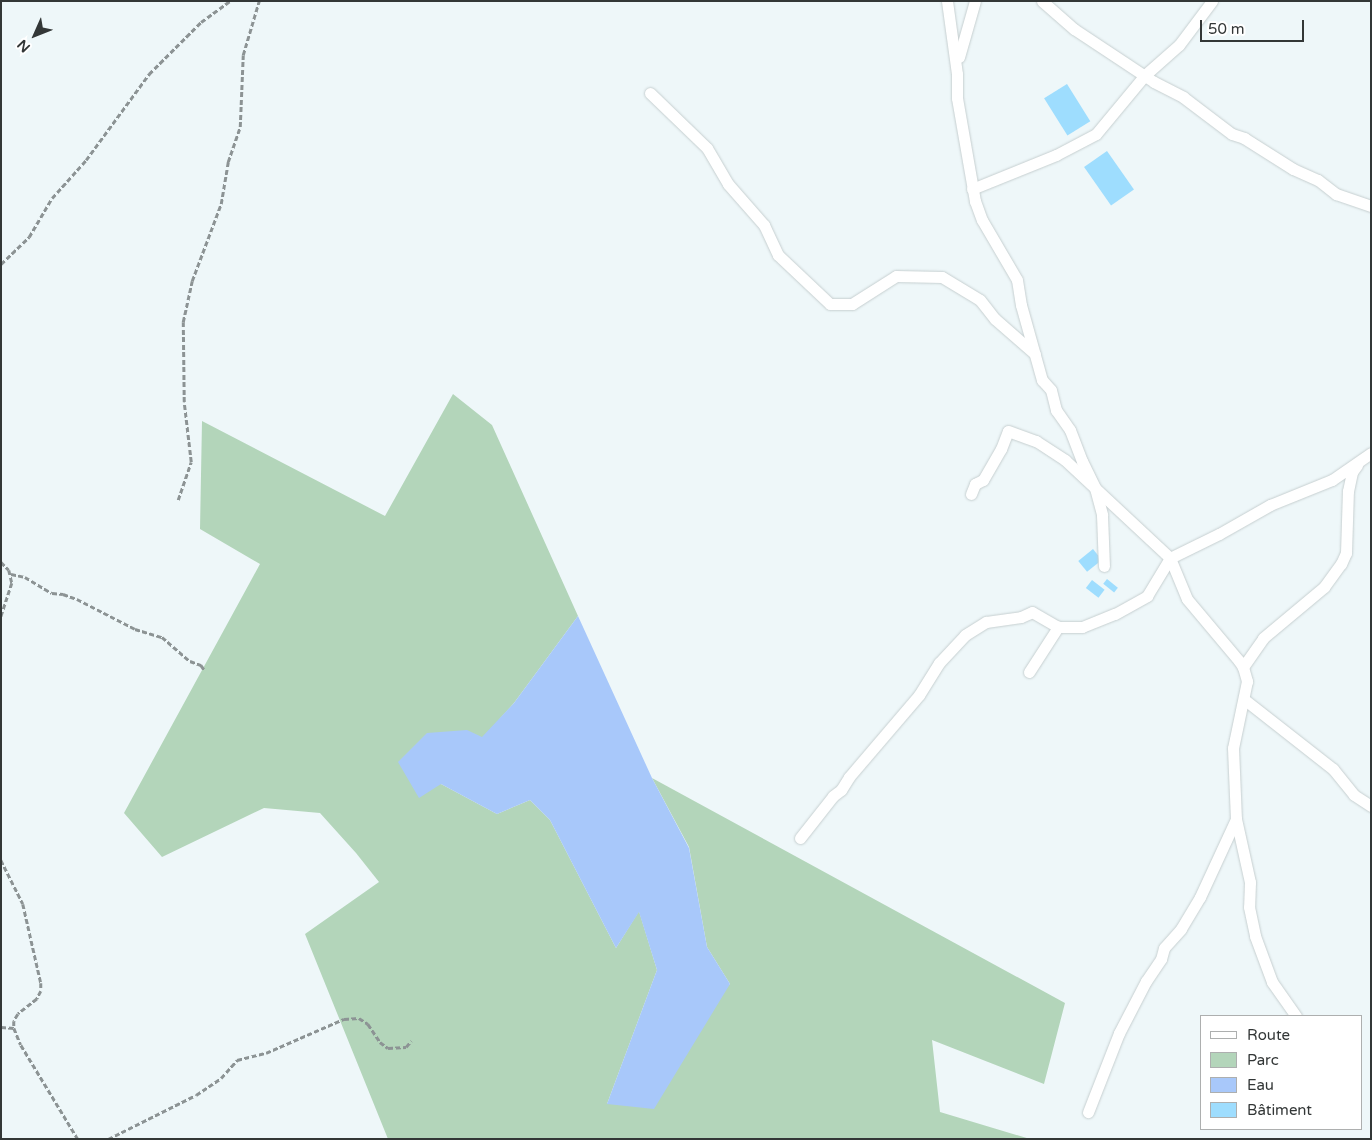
<!DOCTYPE html>
<html>
<head>
<meta charset="utf-8">
<style>
  body { margin:0 }
  #map { position:relative; width:1372px; height:1140px; overflow:hidden; background:#eef7f9; font-family:"Varela Round",sans-serif }
  div>[style] { position:absolute }
  [style*='--x'] { left:calc(var(--x)*1px); top:calc(var(--y)*1px); width:calc(var(--w)*1px); rotate:calc(var(--a)*1deg) }
  .green>* { inset:0; background:#b3d5ba }
  .water>* { inset:0; background:#a8c8fa }
  .building>* { inset:0; background:#9eddfe; transform-origin:0 0 }
  .path>* { height:2.5px; margin-top:-1.25px; transform-origin:0; background:repeating-linear-gradient(90deg,#8c9394 0 5px,transparent 0 7.5px) }
  .roads { filter:drop-shadow(0 0 1px #c6cfd0) drop-shadow(0 0 1px #c6cfd0) }
  .minor>* { height:11px; margin:-5.5px; padding:0 5.5px; transform-origin:5.5px; border-radius:5.5px; background:#fff }
  span { translate:-50% -50%; white-space:nowrap; text-align:center; line-height:1.15; -webkit-text-stroke:4.5px #fff; paint-order:stroke }
  .frame { position:absolute; inset:0; border:2px solid #333737; pointer-events:none }
  .legend { position:absolute; left:1200px; top:1015px; width:162px; height:115px; box-sizing:border-box; background:#fff; border:1px solid #adafaf; margin:0; padding:6px 9px; list-style:none; font-size:15px; color:#333737 }
  .legend li { display:flex; align-items:center; gap:10px; height:25px }
  .legend b { width:25px; border:1px solid #adafaf }
  .north { position:absolute; left:10px; top:10px; width:50px; height:50px; -webkit-text-stroke:4px #fff; paint-order:stroke; rotate:226deg; font-size:14px; font-weight:700; line-height:20px; text-align:center; color:#333737 }
  .north::after { content:''; display:block; margin:auto; width:18px; height:22px; background:#333737; clip-path:polygon(50% 0,100% 100%,50% 72%,0 100%) }
  .scale { position:absolute; left:1200px; top:20px; width:104px; height:22px; box-sizing:border-box; border:2px solid #333737; border-top:0; padding-left:6px; font-size:15px; line-height:18px; white-space:nowrap; color:#333737; -webkit-text-stroke:4px #fff; paint-order:stroke }
</style>
</head>
<body>
<div id="map">
  <div class="green">
    <div style="clip-path:polygon(453px 394px,492px 425px,578px 616px,514px 703px,441px 784px,497px 814px,530px 800px,550px 820px,616px 948px,639px 911px,657px 970px,607px 1104px,730px 984px,707px 947px,689px 847px,652px 778px,1065px 1003px,1044px 1084px,932px 1040px,940px 1112px,1030px 1139px,388px 1139px,305px 934px,379px 882px,356px 853px,320px 813px,264px 808px,162px 857px,124px 813px,260px 564px,200px 529px,202px 421px,385px 516px)"></div>
  </div>
  <div class="water">
    <div style="clip-path:polygon(578px 616px,652px 778px,689px 848px,707px 947px,730px 984px,654px 1109px,607px 1104px,657px 970px,639px 912px,616px 948px,550px 820px,530px 800px,497px 814px,441px 784px,419px 798px,398px 762px,427px 733px,467px 730px,482px 737px,514px 703px)"></div>
  </div>
  <div class="building">
    <div style="left:1067px;top:84px;width:44px;height:27px;rotate:58deg"></div>
    <div style="left:1107px;top:151px;width:47px;height:28px;rotate:55deg"></div>
    <div style="left:1093px;top:549px;width:14px;height:19px;rotate:51deg"></div>
    <div style="left:1107px;top:579px;width:14px;height:6px;rotate:39deg"></div>
    <div style="left:1092px;top:580px;width:16px;height:10px;rotate:38deg"></div>
  </div>
  <div class="path">
    <div style="--x:1;--y:264;--w:39;--a:-44"></div>
    <div style="--x:29;--y:237;--w:45;--a:-59.5"></div>
    <div style="--x:52;--y:198;--w:51;--a:-48.2"></div>
    <div style="--x:86;--y:160;--w:107;--a:-53.8"></div>
    <div style="--x:149;--y:74;--w:74;--a:-45"></div>
    <div style="--x:201;--y:22;--w:36;--a:-36"></div>
    <div style="--x:178;--y:500;--w:40;--a:-71.1"></div>
    <div style="--x:191;--y:462;--w:60;--a:-96.7"></div>
    <div style="--x:184;--y:402;--w:80;--a:-90.7"></div>
    <div style="--x:183;--y:322;--w:42;--a:-77.6"></div>
    <div style="--x:192;--y:281;--w:82;--a:-69.4"></div>
    <div style="--x:221;--y:204;--w:43;--a:-80.5"></div>
    <div style="--x:228;--y:162;--w:37;--a:-71"></div>
    <div style="--x:240;--y:127;--w:72;--a:-87.6"></div>
    <div style="--x:243;--y:55;--w:56;--a:-73.5"></div>
    <div style="--x:1;--y:562;--w:11;--a:45"></div>
    <div style="--x:9;--y:570;--w:13;--a:77"></div>
    <div style="--x:12;--y:583;--w:36;--a:108"></div>
    <div style="--x:11;--y:574;--w:14;--a:12"></div>
    <div style="--x:25;--y:577;--w:31;--a:31"></div>
    <div style="--x:52;--y:593;--w:11;--a:5"></div>
    <div style="--x:63;--y:594;--w:15;--a:20"></div>
    <div style="--x:77;--y:599;--w:65;--a:27.3"></div>
    <div style="--x:135;--y:629;--w:28;--a:17"></div>
    <div style="--x:162;--y:637;--w:37;--a:41"></div>
    <div style="--x:190;--y:661;--w:12;--a:20"></div>
    <div style="--x:201;--y:665;--w:7;--a:56"></div>
    <div style="--x:1;--y:860;--w:49;--a:63.4"></div>
    <div style="--x:23;--y:904;--w:81;--a:77.2"></div>
    <div style="--x:41;--y:983;--w:8;--a:90"></div>
    <div style="--x:41;--y:991;--w:9;--a:117"></div>
    <div style="--x:37;--y:999;--w:24;--a:142"></div>
    <div style="--x:18;--y:1014;--w:8;--a:120"></div>
    <div style="--x:14;--y:1021;--w:7;--a:90"></div>
    <div style="--x:14;--y:1028;--w:18;--a:68"></div>
    <div style="--x:21;--y:1045;--w:110;--a:58.8"></div>
    <div style="--x:1;--y:1027;--w:13;--a:4"></div>
    <div style="--x:108;--y:1139;--w:98;--a:-26.6"></div>
    <div style="--x:196;--y:1095;--w:30;--a:-34"></div>
    <div style="--x:221;--y:1078;--w:24;--a:-48"></div>
    <div style="--x:237;--y:1060;--w:30;--a:-14"></div>
    <div style="--x:266;--y:1053;--w:85;--a:-23.6"></div>
    <div style="--x:344;--y:1019;--w:15;--a:-4"></div>
    <div style="--x:359;--y:1018;--w:11;--a:34"></div>
    <div style="--x:368;--y:1024;--w:22;--a:56"></div>
    <div style="--x:380;--y:1042;--w:10;--a:37"></div>
    <div style="--x:388;--y:1048;--w:18;--a:-3"></div>
    <div style="--x:406;--y:1047;--w:8;--a:-50"></div>
  </div>
  <div class="roads">
    <div class="minor">
      <div style="--x:947;--y:1;--w:74;--a:82.2"></div>
      <div style="--x:957;--y:74;--w:24;--a:90"></div>
      <div style="--x:957;--y:98;--w:105;--a:80.1"></div>
      <div style="--x:975;--y:201;--w:20;--a:70"></div>
      <div style="--x:982;--y:220;--w:69;--a:59.7"></div>
      <div style="--x:1017;--y:280;--w:25;--a:81"></div>
      <div style="--x:1021;--y:305;--w:78;--a:74.4"></div>
      <div style="--x:1042;--y:380;--w:13;--a:48"></div>
      <div style="--x:1051;--y:390;--w:21;--a:76"></div>
      <div style="--x:1056;--y:410;--w:24;--a:55"></div>
      <div style="--x:1070;--y:430;--w:33;--a:69"></div>
      <div style="--x:1082;--y:461;--w:30;--a:64"></div>
      <div style="--x:1095;--y:488;--w:28;--a:75"></div>
      <div style="--x:1102;--y:515;--w:51;--a:87.8"></div>
      <div style="--x:1042;--y:1;--w:43;--a:41.2"></div>
      <div style="--x:1074;--y:29;--w:96;--a:33.5"></div>
      <div style="--x:1154;--y:82;--w:33;--a:27"></div>
      <div style="--x:1183;--y:97;--w:61;--a:37.1"></div>
      <div style="--x:1232;--y:134;--w:13;--a:18"></div>
      <div style="--x:1244;--y:138;--w:58;--a:32.3"></div>
      <div style="--x:1293;--y:169;--w:27;--a:24"></div>
      <div style="--x:1318;--y:180;--w:23;--a:38"></div>
      <div style="--x:1336;--y:194;--w:37;--a:19"></div>
      <div style="--x:959;--y:57;--w:58;--a:-74.1"></div>
      <div style="--x:650;--y:93;--w:79;--a:44"></div>
      <div style="--x:707;--y:148;--w:42;--a:59.7"></div>
      <div style="--x:728;--y:184;--w:55;--a:48.7"></div>
      <div style="--x:764;--y:225;--w:33;--a:65"></div>
      <div style="--x:778;--y:255;--w:71;--a:43.3"></div>
      <div style="--x:830;--y:304;--w:22;--a:0"></div>
      <div style="--x:852;--y:304;--w:52;--a:-32.5"></div>
      <div style="--x:896;--y:276;--w:46;--a:1.2"></div>
      <div style="--x:942;--y:277;--w:44;--a:31.2"></div>
      <div style="--x:980;--y:300;--w:24;--a:52"></div>
      <div style="--x:995;--y:319;--w:53;--a:41.2"></div>
      <div style="--x:972;--y:189;--w:91;--a:-22"></div>
      <div style="--x:1056;--y:155;--w:45;--a:-27.7"></div>
      <div style="--x:1096;--y:134;--w:77;--a:-50.3"></div>
      <div style="--x:1145;--y:75;--w:45;--a:-41.4"></div>
      <div style="--x:1179;--y:45;--w:55;--a:-53.1"></div>
      <div style="--x:971;--y:494;--w:11;--a:-68"></div>
      <div style="--x:975;--y:484;--w:9;--a:-27"></div>
      <div style="--x:983;--y:480;--w:36;--a:-60"></div>
      <div style="--x:1001;--y:449;--w:19;--a:-69"></div>
      <div style="--x:1008;--y:431;--w:30;--a:20"></div>
      <div style="--x:1036;--y:441;--w:35;--a:33"></div>
      <div style="--x:1065;--y:460;--w:144;--a:43"></div>
      <div style="--x:1170;--y:558;--w:44;--a:67.5"></div>
      <div style="--x:1187;--y:599;--w:81;--a:50"></div>
      <div style="--x:1239;--y:661;--w:7;--a:56"></div>
      <div style="--x:1243;--y:667;--w:15;--a:74"></div>
      <div style="--x:1247;--y:681;--w:68;--a:101.8"></div>
      <div style="--x:1233;--y:748;--w:71;--a:87.6"></div>
      <div style="--x:1236;--y:819;--w:86;--a:114.8"></div>
      <div style="--x:1200;--y:897;--w:37;--a:121"></div>
      <div style="--x:1181;--y:929;--w:25;--a:132"></div>
      <div style="--x:1164;--y:948;--w:11;--a:105"></div>
      <div style="--x:1161;--y:959;--w:27;--a:124"></div>
      <div style="--x:1146;--y:981;--w:59;--a:117.4"></div>
      <div style="--x:1119;--y:1033;--w:85;--a:111.4"></div>
      <div style="--x:1243;--y:667;--w:35;--a:-55"></div>
      <div style="--x:1263;--y:638;--w:80;--a:-39.9"></div>
      <div style="--x:1324;--y:587;--w:29;--a:-54"></div>
      <div style="--x:1341;--y:564;--w:12;--a:-66"></div>
      <div style="--x:1346;--y:553;--w:62;--a:-88.2"></div>
      <div style="--x:1348;--y:491;--w:19;--a:-78"></div>
      <div style="--x:1352;--y:472;--w:9;--a:-54"></div>
      <div style="--x:1029;--y:672;--w:54;--a:-57.2"></div>
      <div style="--x:1058;--y:627;--w:24;--a:0"></div>
      <div style="--x:1082;--y:627;--w:35;--a:-22"></div>
      <div style="--x:1115;--y:614;--w:37;--a:-29"></div>
      <div style="--x:1147;--y:596;--w:44;--a:-58.8"></div>
      <div style="--x:1170;--y:558;--w:55;--a:-26.1"></div>
      <div style="--x:1219;--y:534;--w:59;--a:-29.6"></div>
      <div style="--x:1270;--y:505;--w:67;--a:-22"></div>
      <div style="--x:1332;--y:480;--w:47;--a:-34.7"></div>
      <div style="--x:1245;--y:700;--w:112;--a:38.1"></div>
      <div style="--x:1333;--y:769;--w:33;--a:51"></div>
      <div style="--x:1354;--y:795;--w:20;--a:33"></div>
      <div style="--x:1236;--y:819;--w:65;--a:77.5"></div>
      <div style="--x:1250;--y:882;--w:25;--a:92"></div>
      <div style="--x:1249;--y:907;--w:30;--a:78"></div>
      <div style="--x:1255;--y:936;--w:49;--a:69.7"></div>
      <div style="--x:1272;--y:982;--w:42;--a:54.8"></div>
      <div style="--x:800;--y:838;--w:53;--a:-51.8"></div>
      <div style="--x:833;--y:796;--w:10;--a:-37"></div>
      <div style="--x:841;--y:790;--w:15;--a:-58"></div>
      <div style="--x:849;--y:777;--w:108;--a:-49.5"></div>
      <div style="--x:919;--y:695;--w:38;--a:-58"></div>
      <div style="--x:939;--y:663;--w:38;--a:-47"></div>
      <div style="--x:965;--y:635;--w:25;--a:-32"></div>
      <div style="--x:986;--y:622;--w:35;--a:-8"></div>
      <div style="--x:1021;--y:617;--w:12;--a:-24"></div>
      <div style="--x:1032;--y:612;--w:30;--a:30"></div>
    </div>
  </div>
  <div class="frame"></div>
  <ul class="legend">
  <li><b style="height:6px;background:#fff"></b>Route</li>
  <li><b style="height:14px;background:#b3d5ba"></b>Parc</li>
  <li><b style="height:14px;background:#a8c8fa"></b>Eau</li>
  <li><b style="height:14px;background:#9eddfe"></b>Bâtiment</li>
  </ul>
  <div class="north">N</div>
  <div class="scale">50 m</div>
</div>
</body>
</html>
